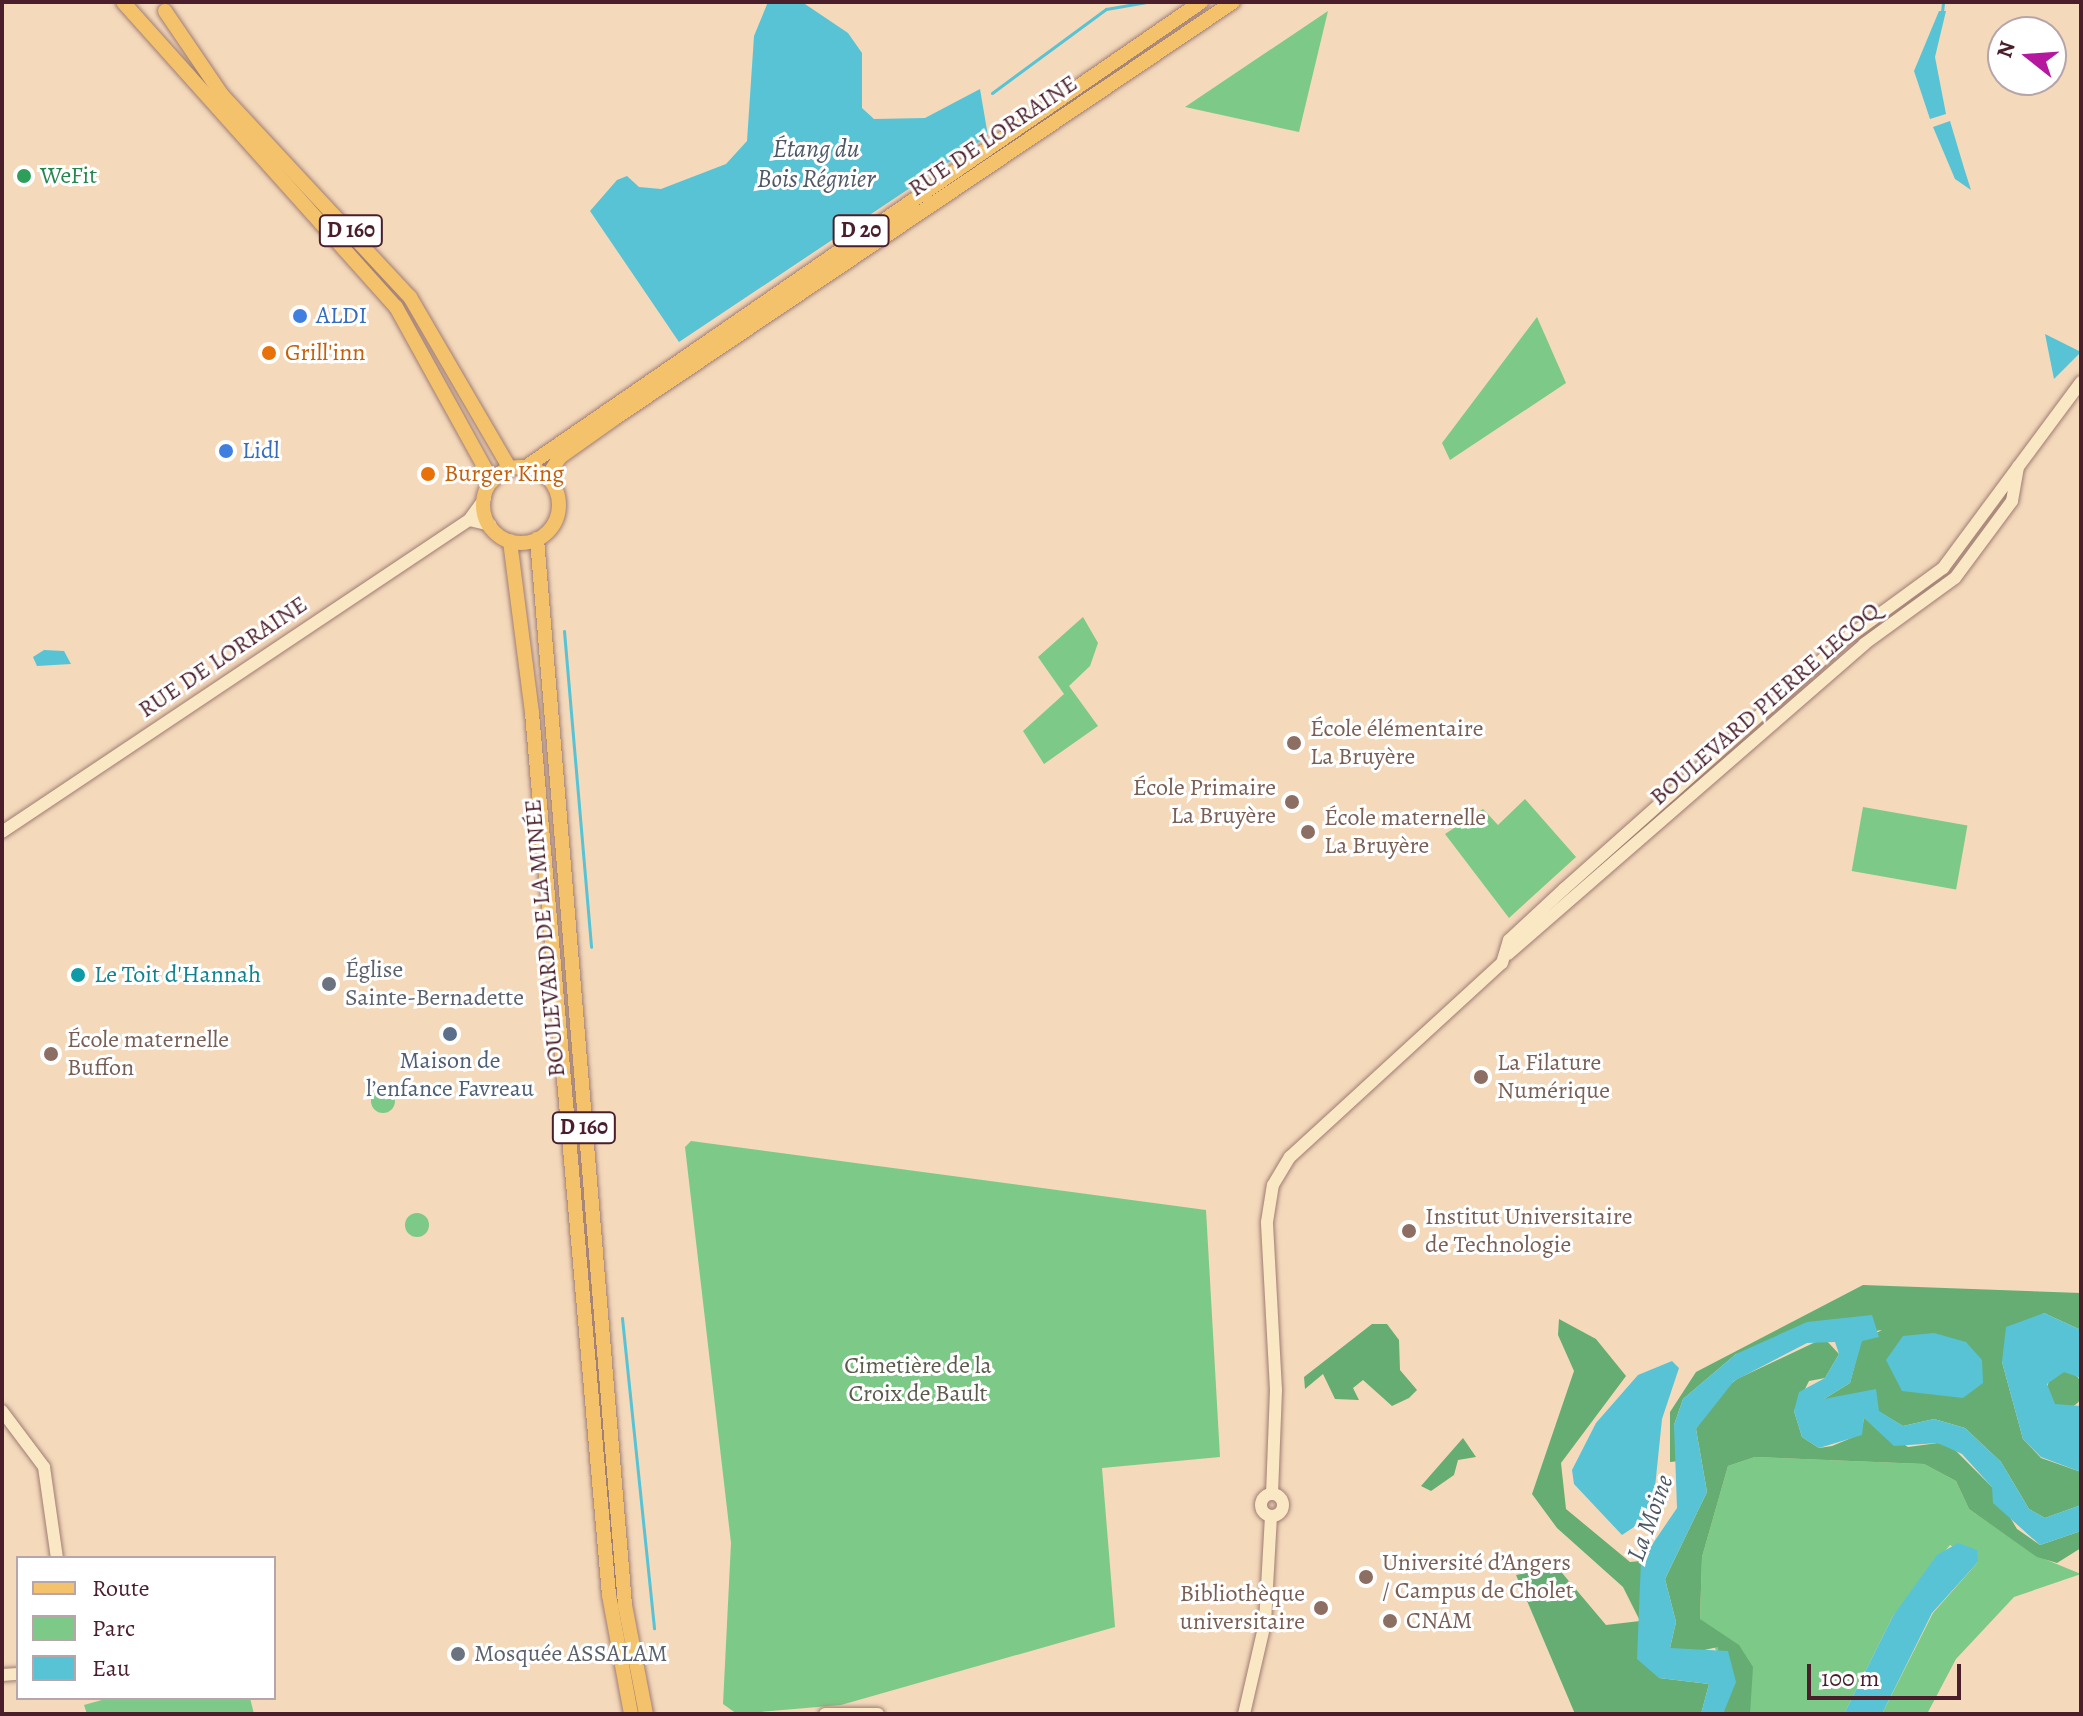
<!DOCTYPE html>
<html>
<head>
<meta charset="utf-8">
<style>
  body { margin:0 }
  #map { position:relative; width:2083px; height:1716px; overflow:hidden; background:#f4d9bb; font-family:Alegreya,serif }
  div>[style] { position:absolute }
  [style*='--x'] { left:calc(var(--x)*1px); top:calc(var(--y)*1px); width:calc(var(--w)*1px); rotate:calc(var(--a)*1deg) }
  .green>* { inset:0; background:#7dc987; transform-origin:0 0 }
  .round { border-radius:50% }
  .forest>* { inset:0; background:#66ad74 }
  .water>* { inset:0; background:#58c3d4 }
  .stream>* { height:3px; margin:-1.5px; padding:0 1.5px; transform-origin:1.5px; border-radius:1.5px; background:#58c3d4 }
  .roads { filter:drop-shadow(0 0 2px #9f7c73) drop-shadow(0 0 2px #9f7c73) }
  .secondary>* { height:12px; margin:-6px; padding:0 6px; transform-origin:6px; border-radius:6px; background:#fae7c3 }
  .secondary>.ring { margin:-6px; padding:0; box-sizing:content-box; background:none; border:12px solid #fae7c3; border-radius:50% }
  .primary>* { height:14px; margin:-7px; padding:0 7px; transform-origin:7px; border-radius:7px; background:#f3c26a }
  .primary>.ring { margin:-7px; padding:0; box-sizing:content-box; background:none; border:14px solid #f3c26a; border-radius:50% }
  .dots>* { width:22px; height:22px; translate:-50% -50%; box-sizing:border-box; border:4px solid #fff; border-radius:50% }
  span { translate:-50% -50%; white-space:nowrap; text-align:center; line-height:1.15; -webkit-text-stroke:6px #fff; paint-order:stroke }
  .shield-label span { padding:2px 6px; background:#fff; border:2px solid; border-radius:6px; -webkit-text-stroke-width:0 }
  .shield-label { font-size:22px; color:#4a1f2b; font-weight:700 }
  .street-label { font-size:24px; color:#4a1f2b }
  .leisure-label { font-size:24px; color:#27864d }
  .left { translate:0 -50%; text-align:left }
  .shop-label { font-size:24px; color:#366cbe }
  .food-label { font-size:24px; color:#c56008 }
  .education-label { font-size:24px; color:#785e54 }
  .right { translate:-100% -50%; text-align:right }
  .worship-label { font-size:24px; color:#5b616d }
  .culture-label { font-size:24px; color:#0d838f }
  .service-label { font-size:24px; color:#4e5e75 }
  .park-label { font-size:24px; color:#5c5a4b }
  .water-label { font-size:26px; color:#4f5866; font-style:italic }
  .frame { position:absolute; inset:0; border:4px solid #4a1f2b; pointer-events:none }
  .legend { position:absolute; left:16px; top:1556px; width:260px; height:144px; box-sizing:border-box; background:#fff; border:2px solid #b7a5aa; margin:0; padding:10px 14px; list-style:none; font-size:24px; color:#4a1f2b }
  .legend li { display:flex; align-items:center; gap:16px; height:40px }
  .legend b { width:40px; border:2px solid #b7a5aa }
  .north { position:absolute; left:1987px; top:16px; width:80px; height:80px; box-sizing:border-box; background:#fff; border:2px solid #b7a5aa; border-radius:50%; rotate:287deg; font-size:22px; font-weight:700; line-height:32px; text-align:center; color:#4a1f2b }
  .north::after { content:''; display:block; margin:auto; width:28px; height:36px; background:#b5179e; clip-path:polygon(50% 0,100% 100%,50% 72%,0 100%) }
  .scale { position:absolute; left:1807px; top:1664px; width:154px; height:36px; box-sizing:border-box; border:4px solid #4a1f2b; border-top:0; padding-left:10px; font-size:24px; line-height:28px; white-space:nowrap; color:#4a1f2b; -webkit-text-stroke:6px #fff; paint-order:stroke }
</style>
</head>
<body>
<div id="map">
  <div class="green">
    <div style="clip-path:polygon(1328px 11px,1299px 132px,1185px 107px)"></div>
    <div style="clip-path:polygon(1537px 317px,1566px 383px,1450px 460px,1442px 443px)"></div>
    <div style="clip-path:polygon(1083px 617px,1098px 643px,1090px 666px,1069px 686px,1098px 726px,1044px 764px,1023px 731px,1064px 694px,1038px 657px)"></div>
    <div style="clip-path:polygon(1525px 799px,1576px 857px,1509px 918px,1445px 834px,1483px 809px,1498px 825px)"></div>
    <div style="left:1863px;top:807px;width:106px;height:65px;rotate:10deg"></div>
    <div class="round" style="left:371px;top:1089px;width:24px;height:24px"></div>
    <div style="clip-path:polygon(691px 1141px,1206px 1210px,1220px 1457px,1102px 1468px,1115px 1627px,841px 1705px,737px 1714px,723px 1704px,731px 1543px,685px 1147px)"></div>
    <div class="round" style="left:405px;top:1213px;width:24px;height:24px"></div>
    <div style="clip-path:polygon(1755px 1457px,1924px 1464px,1956px 1481px,1969px 1509px,2037px 1556px,2081px 1574px,2014px 1597px,1956px 1659px,1927px 1714px,1882px 1714px,1933px 1613px,1978px 1562px,1950px 1545px,1893px 1616px,1844px 1714px,1750px 1714px,1700px 1620px,1702px 1557px,1728px 1466px)"></div>
    <div style="clip-path:polygon(109px 1698px,250px 1698px,254px 1714px,87px 1714px,84px 1705px)"></div>
  </div>
  <div class="forest">
    <div style="clip-path:polygon(1863px 1285px,2081px 1293px,2081px 1330px,2044px 1313px,2002px 1362px,2023px 1439px,2041px 1458px,2081px 1472px,2081px 1505px,2045px 1518px,2029px 1509px,2001px 1462px,1965px 1428px,1934px 1419px,1903px 1426px,1878px 1411px,1824px 1399px,1850px 1383px,1861px 1341px,1882px 1330px,1736px 1354px,1683px 1399px,1674px 1425px,1680px 1461px,1670px 1462px,1670px 1412px,1696px 1372px)"></div>
    <div style="clip-path:polygon(1559px 1319px,1596px 1339px,1626px 1376px,1561px 1463px,1566px 1509px,1630px 1562px,1641px 1561px,1642px 1627px,1659px 1678px,1709px 1684px,1701px 1714px,1575px 1714px,1516px 1575px,1557px 1567px,1606px 1625px,1640px 1621px,1623px 1587px,1557px 1528px,1532px 1494px,1574px 1371px,1558px 1335px)"></div>
    <div style="clip-path:polygon(1372px 1324px,1387px 1324px,1399px 1340px,1400px 1370px,1417px 1390px,1409px 1398px,1392px 1406px,1363px 1380px,1353px 1388px,1359px 1400px,1335px 1399px,1323px 1374px,1305px 1389px,1304px 1377px)"></div>
    <div style="clip-path:polygon(1824px 1338px,1839px 1354px,1825px 1378px,1809px 1381px,1794px 1411px,1802px 1437px,1819px 1448px,1832px 1446px,1861px 1434px,1864px 1418px,1908px 1447px,1938px 1443px,1954px 1449px,1992px 1487px,2017px 1529px,2040px 1545px,2081px 1531px,2081px 1548px,2057px 1563px,2037px 1557px,1969px 1509px,1956px 1481px,1924px 1464px,1755px 1457px,1728px 1466px,1702px 1557px,1700px 1619px,1739px 1645px,1753px 1667px,1750px 1714px,1723px 1714px,1718px 1647px,1686px 1654px,1670px 1648px,1676px 1622px,1665px 1579px,1707px 1492px,1696px 1429px,1716px 1396px,1737px 1379px)"></div>
    <div class="round" style="left:2047px;top:1372px;width:36px;height:36px"></div>
    <div style="clip-path:polygon(1463px 1438px,1476px 1457px,1458px 1460px,1454px 1475px,1431px 1491px,1421px 1486px)"></div>
  </div>
  <div class="water">
    <div style="clip-path:polygon(768px 2px,802px 2px,848px 33px,862px 53px,862px 108px,874px 119px,925px 118px,980px 89px,988px 136px,679px 342px,590px 211px,617px 180px,627px 176px,639px 187px,661px 189px,726px 164px,747px 141px,754px 36px)"></div>
    <div style="clip-path:polygon(1939px 11px,1946px 11px,1935px 57px,1946px 114px,1930px 119px,1914px 71px)"></div>
    <div style="clip-path:polygon(1950px 121px,1964px 168px,1971px 190px,1955px 179px,1933px 127px)"></div>
    <div style="clip-path:polygon(2045px 334px,2081px 352px,2054px 379px)"></div>
    <div style="clip-path:polygon(44px 650px,64px 651px,71px 664px,37px 666px,33px 657px)"></div>
    <div style="clip-path:polygon(2044px 1313px,2081px 1330px,2081px 1378px,2064px 1372px,2047px 1384px,2055px 1404px,2081px 1406px,2081px 1472px,2041px 1457px,2023px 1439px,2002px 1362px,2006px 1327px)"></div>
    <div style="clip-path:polygon(1872px 1315px,1879px 1337px,1862px 1341px,1850px 1383px,1824px 1399px,1876px 1389px,1879px 1411px,1903px 1426px,1934px 1419px,1965px 1428px,2001px 1462px,2029px 1509px,2045px 1518px,2081px 1505px,2081px 1531px,2040px 1545px,1993px 1503px,1992px 1487px,1962px 1454px,1938px 1443px,1894px 1446px,1864px 1418px,1862px 1435px,1819px 1448px,1802px 1437px,1794px 1411px,1799px 1392px,1825px 1378px,1839px 1354px,1835px 1342px,1807px 1343px,1734px 1381px,1696px 1429px,1707px 1492px,1665px 1579px,1676px 1622px,1670px 1648px,1728px 1651px,1736px 1682px,1723px 1714px,1701px 1714px,1709px 1684px,1659px 1678px,1637px 1659px,1641px 1561px,1677px 1508px,1674px 1425px,1683px 1399px,1736px 1354px,1807px 1322px)"></div>
    <div style="clip-path:polygon(1934px 1333px,1966px 1342px,1982px 1360px,1983px 1383px,1963px 1398px,1902px 1391px,1886px 1360px,1903px 1336px)"></div>
    <div style="clip-path:polygon(1672px 1361px,1679px 1368px,1662px 1419px,1654px 1497px,1643px 1521px,1622px 1535px,1574px 1484px,1572px 1470px,1596px 1423px,1638px 1375px)"></div>
    <div style="clip-path:polygon(1958px 1543px,1977px 1550px,1978px 1562px,1932px 1613px,1882px 1714px,1844px 1714px,1893px 1616px,1937px 1555px)"></div>
  </div>
  <div class="stream">
    <div style="--x:1942;--y:12;--w:10;--a:-84"></div>
    <div style="--x:992;--y:93;--w:142;--a:-36.4"></div>
    <div style="--x:1106;--y:9;--w:41;--a:-9.9"></div>
    <div style="--x:564;--y:631;--w:317;--a:85.1"></div>
    <div style="--x:622;--y:1318;--w:312;--a:84.1"></div>
  </div>
  <div class="roads">
    <div class="secondary">
      <div style="--x:469;--y:520;--w:22;--a:13"></div>
      <div style="--x:2;--y:832;--w:562;--a:-33.75"></div>
      <div style="--x:469;--y:520;--w:27;--a:-54"></div>
      <div style="--x:1508;--y:954;--w:472;--a:-41"></div>
      <div style="--x:1864;--y:644;--w:112;--a:-36"></div>
      <div style="--x:1955;--y:578;--w:96;--a:-53.5"></div>
      <div style="--x:2012;--y:501;--w:35;--a:-80"></div>
      <div style="--x:2;--y:1411;--w:70;--a:53.1"></div>
      <div style="--x:44;--y:1467;--w:92;--a:81.9"></div>
      <div style="--x:1272;--y:1494;--w:104;--a:-87.8"></div>
      <div style="--x:1276;--y:1390;--w:168;--a:-93.1"></div>
      <div style="--x:1267;--y:1222;--w:37;--a:-81"></div>
      <div style="--x:1273;--y:1185;--w:33;--a:-59"></div>
      <div style="--x:1290;--y:1157;--w:287;--a:-42.5"></div>
      <div style="--x:1502;--y:963;--w:24;--a:-73"></div>
      <div style="--x:1509;--y:940;--w:75;--a:-42.8"></div>
      <div style="--x:1564;--y:889;--w:378;--a:-41.6"></div>
      <div style="--x:1847;--y:638;--w:119;--a:-36.1"></div>
      <div style="--x:1943;--y:568;--w:232;--a:-53.4"></div>
      <div class="ring" style="left:1261px;top:1494px;width:10px;height:10px"></div>
      <div style="--x:2;--y:1675;--w:16;--a:-4"></div>
      <div style="--x:825;--y:1714;--w:53;--a:0"></div>
      <div style="--x:1244;--y:1714;--w:93;--a:-77"></div>
      <div style="--x:1265;--y:1623;--w:107;--a:-86.8"></div>
    </div>
    <div class="primary">
      <div style="--x:123;--y:2;--w:409;--a:48.2"></div>
      <div style="--x:396;--y:307;--w:199;--a:61.1"></div>
      <div style="--x:165;--y:11;--w:102;--a:55.8"></div>
      <div style="--x:222;--y:95;--w:276;--a:47.1"></div>
      <div style="--x:410;--y:297;--w:199;--a:59.8"></div>
      <div style="--x:526;--y:467;--w:820;--a:-34.56"></div>
      <div class="ring" style="left:483px;top:467px;width:62px;height:62px"></div>
      <div style="--x:547;--y:477;--w:24;--a:-57"></div>
      <div style="--x:560;--y:457;--w:67;--a:-35.3"></div>
      <div style="--x:615;--y:418;--w:745;--a:-33.95"></div>
      <div style="--x:537;--y:539;--w:1070;--a:85.28"></div>
      <div style="--x:625;--y:1605;--w:111;--a:79.1"></div>
      <div style="--x:510;--y:541;--w:173;--a:82.7"></div>
      <div style="--x:532;--y:713;--w:885;--a:85.01"></div>
      <div style="--x:609;--y:1595;--w:121;--a:79.5"></div>
    </div>
  </div>
  <div class="dots">
    <div style="left:24px;top:176px;background:#2e9e5b"></div>
    <div style="left:300px;top:316px;background:#3f7fe0"></div>
    <div style="left:269px;top:353px;background:#e8710a"></div>
    <div style="left:226px;top:451px;background:#3f7fe0"></div>
    <div style="left:428px;top:474px;background:#e8710a"></div>
    <div style="left:1294px;top:743px;background:#8d6e63"></div>
    <div style="left:1292px;top:802px;background:#8d6e63"></div>
    <div style="left:1308px;top:832px;background:#8d6e63"></div>
    <div style="left:78px;top:975px;background:#0f9aa8"></div>
    <div style="left:329px;top:984px;background:#6b7280"></div>
    <div style="left:450px;top:1034px;background:#5c6f8a"></div>
    <div style="left:51px;top:1054px;background:#8d6e63"></div>
    <div style="left:1481px;top:1077px;background:#8d6e63"></div>
    <div style="left:1409px;top:1231px;background:#8d6e63"></div>
    <div style="left:1366px;top:1577px;background:#8d6e63"></div>
    <div style="left:1321px;top:1608px;background:#8d6e63"></div>
    <div style="left:1390px;top:1621px;background:#8d6e63"></div>
    <div style="left:458px;top:1654px;background:#6b7280"></div>
  </div>
  <div class="shield-label">
    <span style="left:351px;top:231px">D 160</span>
    <span style="left:861px;top:231px">D 20</span>
    <span style="left:584px;top:1128px">D 160</span>
  </div>
  <div class="street-label">
    <span style="left:993px;top:136px;rotate:-34deg">RUE DE LORRAINE</span>
    <span style="left:223px;top:657px;rotate:-34deg">RUE DE LORRAINE</span>
    <span style="left:1765px;top:704px;rotate:-41deg">BOULEVARD PIERRE LECOQ</span>
    <span style="left:545px;top:938px;rotate:-95deg">BOULEVARD DE LA MINÉE</span>
  </div>
  <div class="leisure-label">
    <span class="left" style="left:40px;top:176px">WeFit</span>
  </div>
  <div class="shop-label">
    <span class="left" style="left:316px;top:316px">ALDI</span>
    <span class="left" style="left:242px;top:451px">Lidl</span>
  </div>
  <div class="food-label">
    <span class="left" style="left:285px;top:353px">Grill'inn</span>
    <span class="left" style="left:444px;top:474px">Burger King</span>
  </div>
  <div class="education-label">
    <span class="left" style="left:1310px;top:743px">École élémentaire<br>La Bruyère</span>
    <span class="right" style="left:1276px;top:802px">École Primaire<br>La Bruyère</span>
    <span class="left" style="left:1324px;top:832px">École maternelle<br>La Bruyère</span>
    <span class="left" style="left:67px;top:1054px">École maternelle<br>Buffon</span>
    <span class="left" style="left:1497px;top:1077px">La Filature<br>Numérique</span>
    <span class="left" style="left:1425px;top:1231px">Institut Universitaire<br>de Technologie</span>
    <span class="left" style="left:1382px;top:1577px">Université d’Angers<br>/ Campus de Cholet</span>
    <span class="right" style="left:1305px;top:1608px">Bibliothèque<br>universitaire</span>
    <span class="left" style="left:1406px;top:1621px">CNAM</span>
  </div>
  <div class="worship-label">
    <span class="left" style="left:345px;top:984px">Église<br>Sainte-Bernadette</span>
    <span class="left" style="left:474px;top:1654px">Mosquée ASSALAM</span>
  </div>
  <div class="culture-label">
    <span class="left" style="left:94px;top:975px">Le Toit d'Hannah</span>
  </div>
  <div class="service-label">
    <span style="left:450px;top:1075px">Maison de<br>l’enfance Favreau</span>
  </div>
  <div class="park-label">
    <span style="left:918px;top:1380px">Cimetière de la<br>Croix de Bault</span>
  </div>
  <div class="water-label">
    <span style="left:816px;top:164px">Étang du<br>Bois Régnier</span>
    <span style="left:1650px;top:1518px;rotate:-70deg">La Moine</span>
  </div>
  <div class="frame"></div>
  <ul class="legend">
  <li><b style="height:10px;background:#f3c26a"></b>Route</li>
  <li><b style="height:22px;background:#7dc987"></b>Parc</li>
  <li><b style="height:22px;background:#58c3d4"></b>Eau</li>
  </ul>
  <div class="north">N</div>
  <div class="scale">100 m</div>
</div>
</body>
</html>
